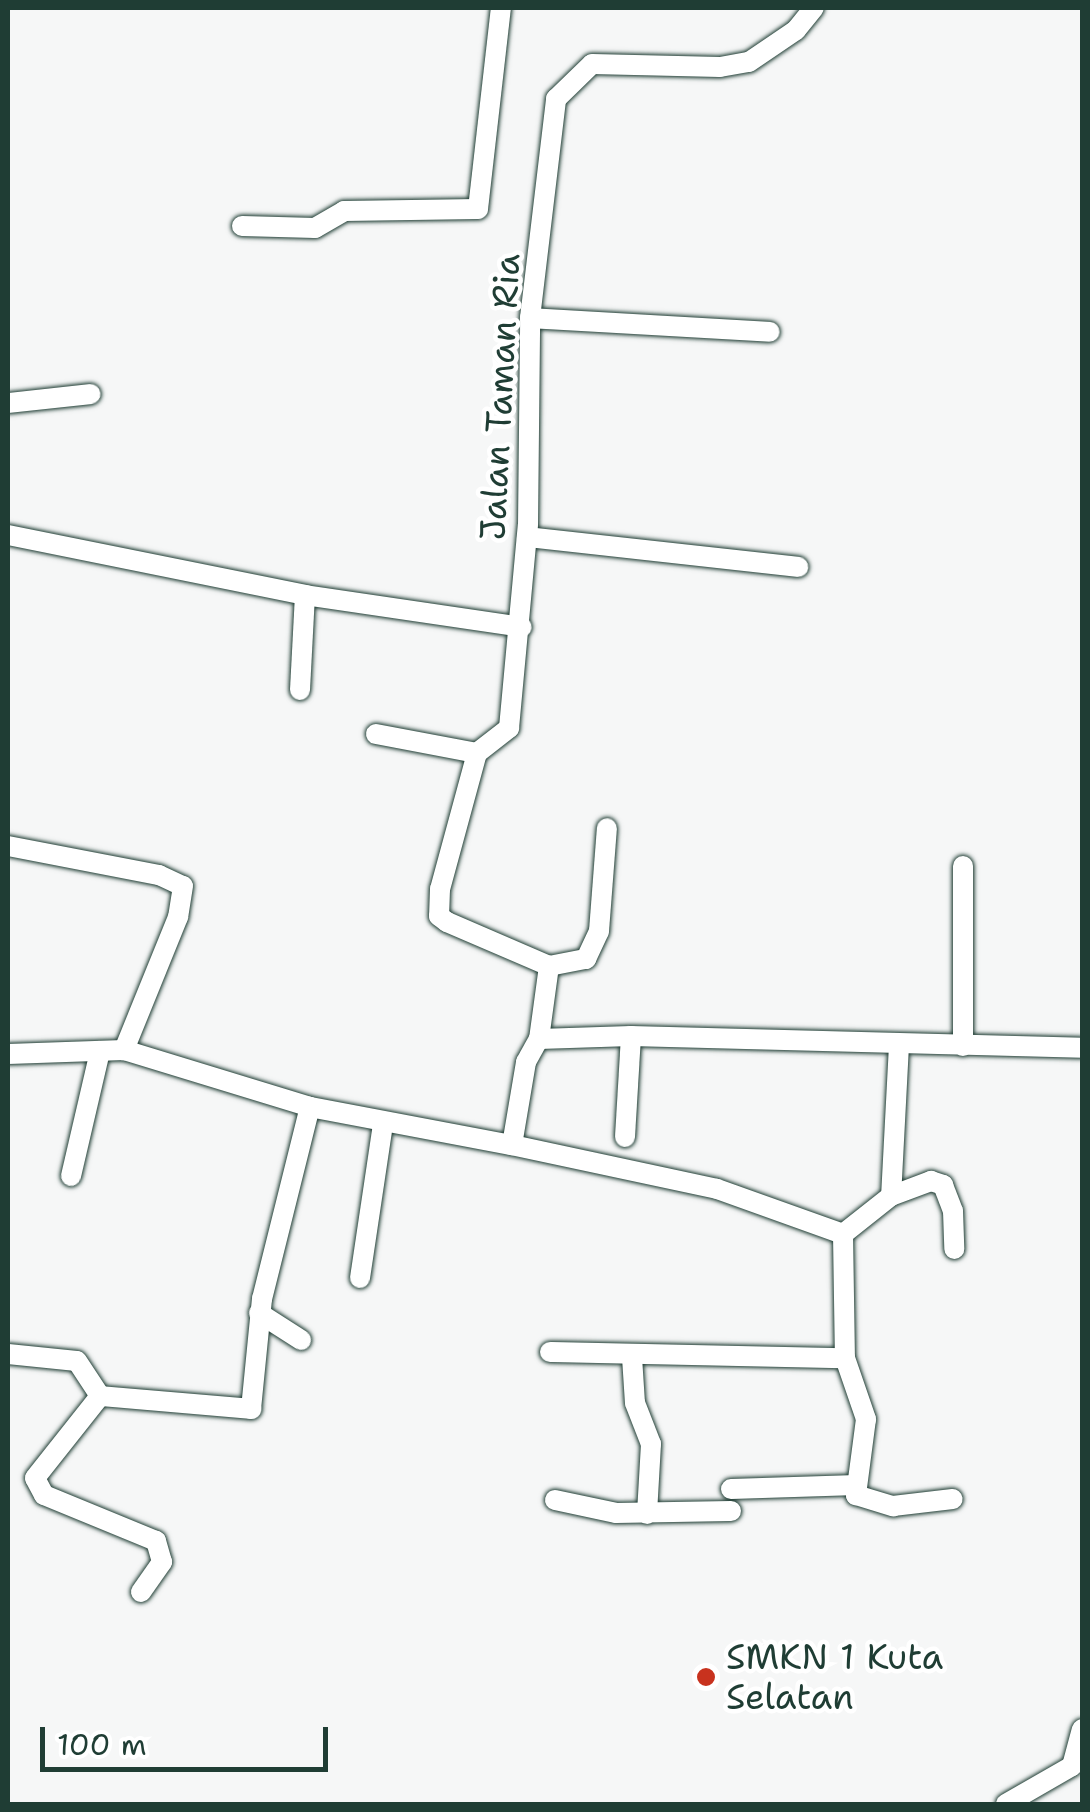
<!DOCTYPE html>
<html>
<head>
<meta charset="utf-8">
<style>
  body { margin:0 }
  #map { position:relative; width:1090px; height:1812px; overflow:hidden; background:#f6f7f7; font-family:"Shantell Sans",sans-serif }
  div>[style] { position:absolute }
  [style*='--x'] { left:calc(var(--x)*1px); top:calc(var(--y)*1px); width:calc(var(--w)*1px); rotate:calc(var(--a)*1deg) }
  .roads { filter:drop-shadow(0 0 2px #1f3d34) drop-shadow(0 0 2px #1f3d34) }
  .minor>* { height:20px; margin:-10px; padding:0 10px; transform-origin:10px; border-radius:10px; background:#fff }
  .dots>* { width:28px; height:28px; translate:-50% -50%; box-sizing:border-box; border:5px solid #fff; border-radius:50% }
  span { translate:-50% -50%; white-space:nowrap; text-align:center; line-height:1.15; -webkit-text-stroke:9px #fff; paint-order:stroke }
  .street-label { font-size:35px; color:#1f3d34 }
  .poi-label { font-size:35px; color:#1f3d34 }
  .left { translate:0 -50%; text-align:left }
  .frame { position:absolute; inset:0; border:10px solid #1f3d34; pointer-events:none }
  .scale { position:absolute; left:40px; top:1727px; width:288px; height:45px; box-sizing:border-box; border:5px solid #1f3d34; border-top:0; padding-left:12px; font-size:30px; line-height:35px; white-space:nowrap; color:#1f3d34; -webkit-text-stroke:8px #fff; paint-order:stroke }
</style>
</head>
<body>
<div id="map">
  <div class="roads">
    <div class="minor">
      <div style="--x:242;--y:226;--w:73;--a:1.6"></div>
      <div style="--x:315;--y:228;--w:34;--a:-30"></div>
      <div style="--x:344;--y:211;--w:134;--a:-0.9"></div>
      <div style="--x:478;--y:209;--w:202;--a:-83.5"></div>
      <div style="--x:530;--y:318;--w:240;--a:3.3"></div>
      <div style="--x:8;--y:403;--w:83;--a:-6.2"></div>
      <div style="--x:8;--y:535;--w:303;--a:11.4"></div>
      <div style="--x:305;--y:595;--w:219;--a:8.4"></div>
      <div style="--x:527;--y:537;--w:273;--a:6.3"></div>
      <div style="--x:300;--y:690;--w:95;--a:-87"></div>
      <div style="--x:376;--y:734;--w:103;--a:10.7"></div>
      <div style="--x:477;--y:753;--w:41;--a:-38"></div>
      <div style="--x:509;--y:728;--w:204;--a:-84.7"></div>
      <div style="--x:528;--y:525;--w:207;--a:-89.4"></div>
      <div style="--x:530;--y:318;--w:221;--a:-83.2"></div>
      <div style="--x:556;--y:99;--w:50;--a:-44.2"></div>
      <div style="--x:592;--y:64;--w:128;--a:1.3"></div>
      <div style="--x:720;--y:67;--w:29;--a:-10"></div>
      <div style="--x:749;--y:62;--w:57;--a:-34.2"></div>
      <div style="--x:796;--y:30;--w:28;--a:-51"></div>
      <div style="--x:477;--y:753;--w:141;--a:105.2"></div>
      <div style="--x:440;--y:889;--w:27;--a:92"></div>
      <div style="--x:439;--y:916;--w:10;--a:37"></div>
      <div style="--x:447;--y:922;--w:111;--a:23.3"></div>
      <div style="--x:549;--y:966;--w:38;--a:-11"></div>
      <div style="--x:586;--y:959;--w:31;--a:-65"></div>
      <div style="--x:599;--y:931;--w:103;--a:-85.6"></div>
      <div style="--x:8;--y:846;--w:154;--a:10.9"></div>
      <div style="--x:159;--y:875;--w:26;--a:25"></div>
      <div style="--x:183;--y:886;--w:31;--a:99"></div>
      <div style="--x:178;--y:917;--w:144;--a:112.1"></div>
      <div style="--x:963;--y:866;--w:180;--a:90"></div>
      <div style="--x:539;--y:1039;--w:74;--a:-82.2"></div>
      <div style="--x:899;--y:1045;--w:151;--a:93"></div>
      <div style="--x:891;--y:1196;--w:61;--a:141.6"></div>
      <div style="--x:843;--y:1234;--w:134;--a:-160.3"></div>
      <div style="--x:717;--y:1189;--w:210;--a:-167.9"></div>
      <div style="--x:512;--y:1145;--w:84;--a:-80.4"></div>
      <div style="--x:526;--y:1062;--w:26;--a:-61"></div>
      <div style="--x:539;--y:1039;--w:92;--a:-1.9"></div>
      <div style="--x:631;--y:1036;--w:451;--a:1.5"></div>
      <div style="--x:8;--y:1054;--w:116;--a:-2"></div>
      <div style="--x:124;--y:1050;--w:195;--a:17"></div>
      <div style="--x:310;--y:1107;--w:206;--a:10.7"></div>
      <div style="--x:625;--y:1137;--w:101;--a:-86.6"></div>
      <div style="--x:71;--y:1176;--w:128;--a:-76.9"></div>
      <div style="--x:891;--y:1196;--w:43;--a:-20.6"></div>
      <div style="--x:931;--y:1181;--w:13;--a:18"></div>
      <div style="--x:943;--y:1185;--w:28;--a:69"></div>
      <div style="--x:953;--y:1211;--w:38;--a:88"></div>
      <div style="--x:843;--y:1234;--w:124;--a:89.1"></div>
      <div style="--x:845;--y:1358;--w:65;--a:71"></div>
      <div style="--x:866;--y:1419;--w:77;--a:97.5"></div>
      <div style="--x:856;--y:1495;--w:39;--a:17"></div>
      <div style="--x:893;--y:1506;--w:60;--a:-6.7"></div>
      <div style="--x:360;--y:1278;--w:156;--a:-81.5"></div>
      <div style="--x:259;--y:1313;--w:50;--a:32.7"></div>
      <div style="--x:550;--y:1352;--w:295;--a:1.2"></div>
      <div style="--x:8;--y:1354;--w:69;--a:5.8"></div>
      <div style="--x:77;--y:1361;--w:42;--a:56.7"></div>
      <div style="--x:632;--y:1357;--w:46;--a:86.3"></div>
      <div style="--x:635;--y:1403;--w:44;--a:68.7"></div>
      <div style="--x:651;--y:1444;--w:70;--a:93.3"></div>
      <div style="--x:731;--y:1489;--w:126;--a:-1.8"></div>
      <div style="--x:555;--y:1500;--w:62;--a:12"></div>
      <div style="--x:616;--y:1513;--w:115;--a:-1"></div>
      <div style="--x:141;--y:1592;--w:37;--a:-55"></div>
      <div style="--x:162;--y:1562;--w:22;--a:-106"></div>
      <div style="--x:156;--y:1541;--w:121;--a:-157.7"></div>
      <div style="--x:44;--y:1495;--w:19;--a:-118"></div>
      <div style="--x:35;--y:1478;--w:105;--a:-51.6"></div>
      <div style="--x:100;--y:1396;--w:152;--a:4.9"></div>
      <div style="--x:251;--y:1409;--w:111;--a:-84.3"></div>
      <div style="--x:262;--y:1299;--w:198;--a:-76"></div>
      <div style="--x:1006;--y:1804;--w:76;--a:-29.9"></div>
      <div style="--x:1072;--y:1766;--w:38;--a:-75"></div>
    </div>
  </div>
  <div class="dots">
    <div style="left:706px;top:1677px;background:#c8321e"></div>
  </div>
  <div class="street-label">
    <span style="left:500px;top:397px;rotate:-87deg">Jalan Taman Ria</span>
  </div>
  <div class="poi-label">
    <span class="left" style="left:726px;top:1677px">SMKN 1 Kuta<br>Selatan</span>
  </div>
  <div class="frame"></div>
  <div class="scale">100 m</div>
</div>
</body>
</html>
